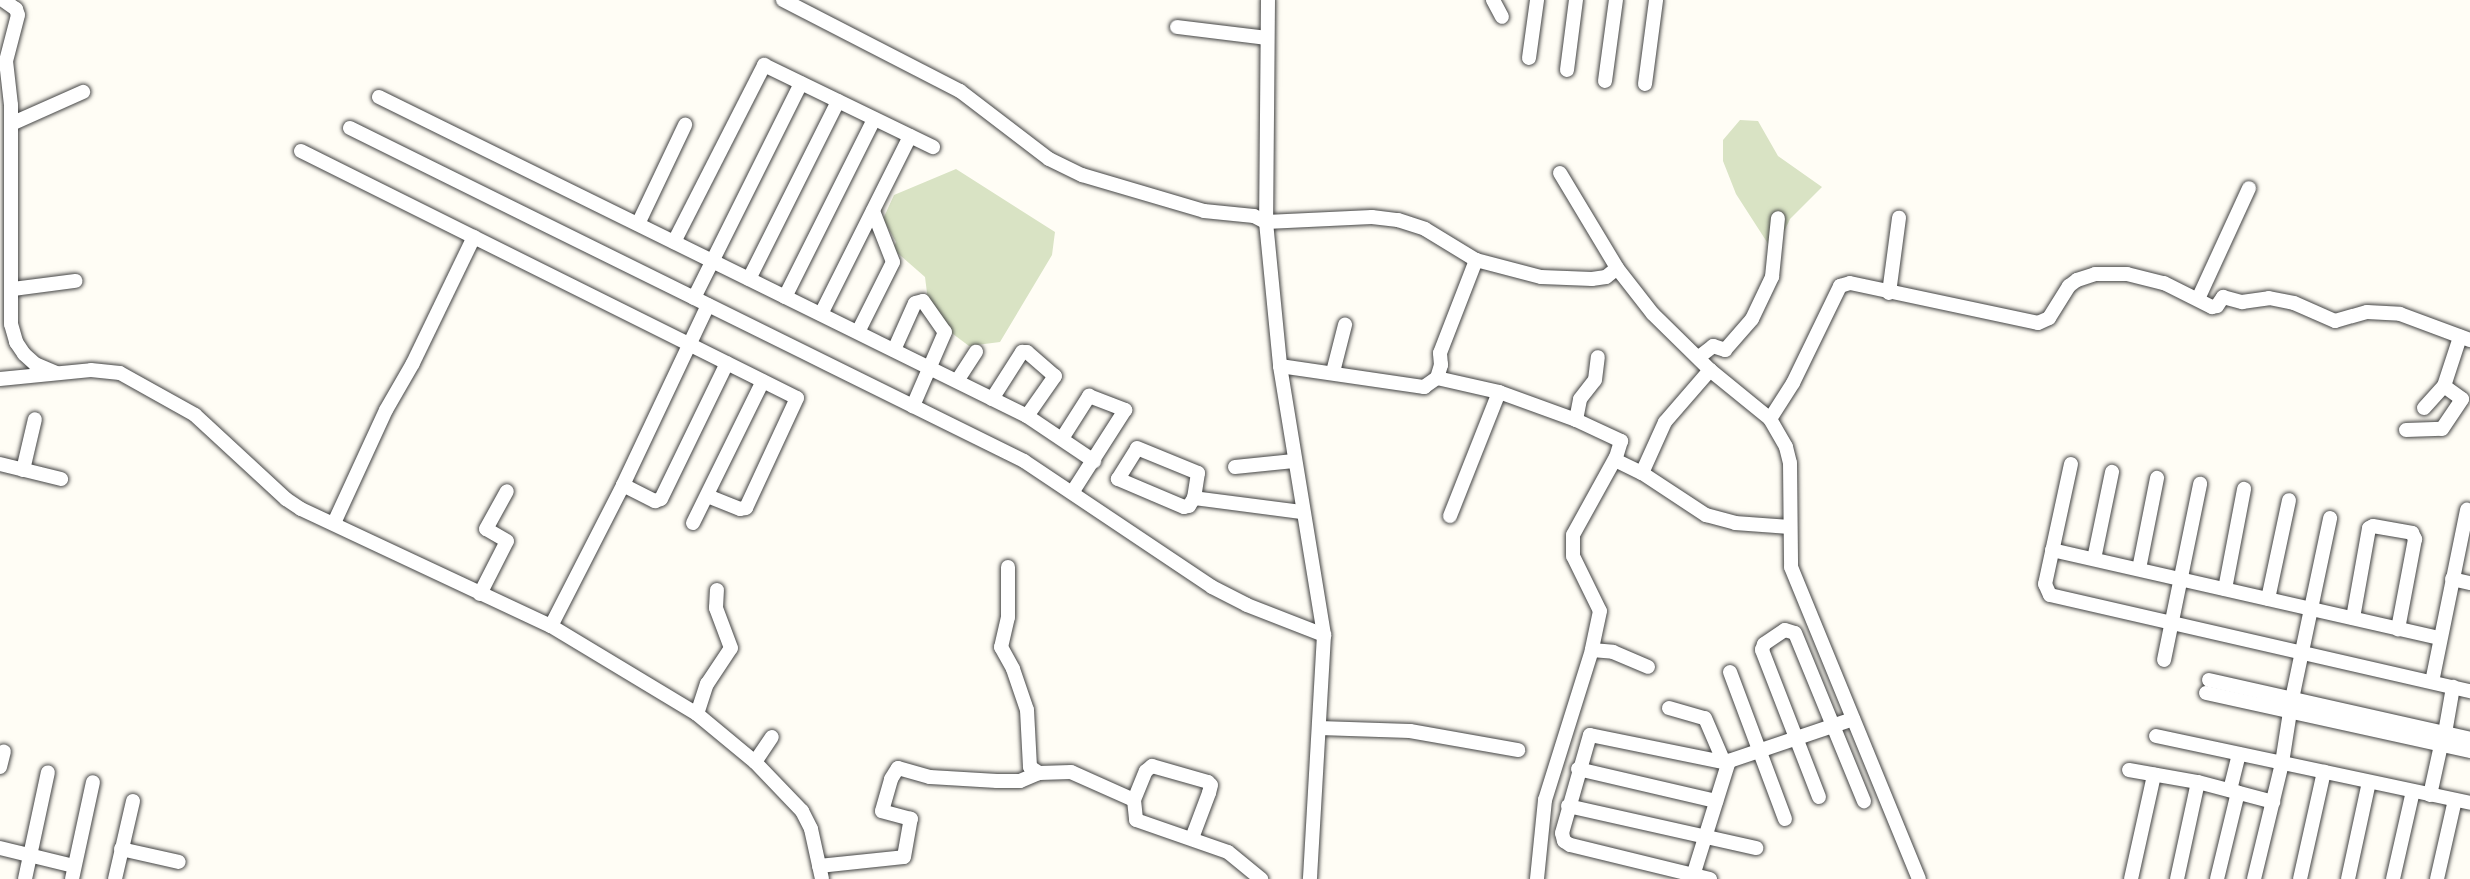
<!DOCTYPE html>
<html>
<head>
<meta charset="utf-8">
<style>
  body { margin:0 }
  #map { position:relative; width:2470px; height:879px; overflow:hidden; background:#fffdf5; font-family:"Source Serif 4",serif }
  div>[style] { position:absolute }
  [style*='--x'] { left:calc(var(--x)*1px); top:calc(var(--y)*1px); width:calc(var(--w)*1px); rotate:calc(var(--a)*1deg) }
  .cemetery>* { inset:0; background:#d9e3c4 }
  .roads { filter:drop-shadow(0 0 2px #444) drop-shadow(0 0 2px #444) }
  .minor>* { height:14px; margin:-7px; padding:0 7px; transform-origin:7px; border-radius:7px; background:#fff }
  span { translate:-50% -50%; white-space:nowrap; text-align:center; line-height:1.15; -webkit-text-stroke:7px #fff; paint-order:stroke }
</style>
</head>
<body>
<div id="map">
  <div class="cemetery">
    <div style="clip-path:polygon(1740px 120px,1758px 121px,1778px 156px,1822px 187px,1790px 219px,1774px 253px,1736px 194px,1723px 161px,1723px 140px)"></div>
    <div style="clip-path:polygon(956px 169px,1055px 232px,1052px 255px,1000px 342px,969px 346px,949px 331px,928px 301px,925px 277px,893px 249px,896px 242px,883px 219px,894px 195px)"></div>
  </div>
  <div class="roads">
    <div class="minor">
      <div style="--x:3;--y:0;--w:16;--a:35"></div>
      <div style="--x:16;--y:9;--w:6;--a:72"></div>
      <div style="--x:18;--y:15;--w:48;--a:104.6"></div>
      <div style="--x:6;--y:61;--w:44;--a:83.5"></div>
      <div style="--x:11;--y:105;--w:219;--a:90"></div>
      <div style="--x:11;--y:324;--w:19;--a:74"></div>
      <div style="--x:16;--y:342;--w:14;--a:56"></div>
      <div style="--x:24;--y:354;--w:15;--a:42"></div>
      <div style="--x:35;--y:364;--w:23;--a:23"></div>
      <div style="--x:783;--y:0;--w:199;--a:27.2"></div>
      <div style="--x:960;--y:91;--w:112;--a:37.4"></div>
      <div style="--x:1049;--y:159;--w:37;--a:26"></div>
      <div style="--x:1082;--y:175;--w:127;--a:16.4"></div>
      <div style="--x:1204;--y:211;--w:50;--a:5.7"></div>
      <div style="--x:1254;--y:216;--w:13;--a:27"></div>
      <div style="--x:1266;--y:222;--w:106;--a:-2.7"></div>
      <div style="--x:1372;--y:217;--w:26;--a:7"></div>
      <div style="--x:1398;--y:220;--w:28;--a:18"></div>
      <div style="--x:1425;--y:229;--w:60;--a:31.3"></div>
      <div style="--x:1476;--y:260;--w:67;--a:14.7"></div>
      <div style="--x:1541;--y:277;--w:51;--a:2.2"></div>
      <div style="--x:1592;--y:279;--w:14;--a:-8"></div>
      <div style="--x:1606;--y:277;--w:14;--a:-39"></div>
      <div style="--x:1268;--y:0;--w:222;--a:90.5"></div>
      <div style="--x:1266;--y:222;--w:145;--a:84.4"></div>
      <div style="--x:1280;--y:366;--w:273;--a:80.7"></div>
      <div style="--x:1324;--y:635;--w:244;--a:93.3"></div>
      <div style="--x:1493;--y:0;--w:19;--a:62"></div>
      <div style="--x:1177;--y:27;--w:90;--a:7"></div>
      <div style="--x:1529;--y:58;--w:59;--a:-82.1"></div>
      <div style="--x:1567;--y:70;--w:71;--a:-82.7"></div>
      <div style="--x:1605;--y:81;--w:82;--a:-82.3"></div>
      <div style="--x:1645;--y:84;--w:85;--a:-82.5"></div>
      <div style="--x:379;--y:97;--w:722;--a:26.21"></div>
      <div style="--x:1027;--y:416;--w:81;--a:33.9"></div>
      <div style="--x:11;--y:124;--w:79;--a:-24"></div>
      <div style="--x:350;--y:128;--w:752;--a:26.29"></div>
      <div style="--x:1024;--y:461;--w:226;--a:33.8"></div>
      <div style="--x:1212;--y:587;--w:39;--a:27"></div>
      <div style="--x:1247;--y:605;--w:83;--a:21.3"></div>
      <div style="--x:301;--y:151;--w:554;--a:26.47"></div>
      <div style="--x:797;--y:398;--w:121;--a:114.9"></div>
      <div style="--x:746;--y:508;--w:6;--a:171"></div>
      <div style="--x:740;--y:509;--w:35;--a:-158"></div>
      <div style="--x:1560;--y:173;--w:111;--a:59"></div>
      <div style="--x:1617;--y:268;--w:58;--a:52"></div>
      <div style="--x:1653;--y:314;--w:80;--a:44.5"></div>
      <div style="--x:1710;--y:370;--w:77;--a:39.2"></div>
      <div style="--x:1770;--y:419;--w:32;--a:60"></div>
      <div style="--x:1786;--y:447;--w:16;--a:76"></div>
      <div style="--x:1790;--y:463;--w:104;--a:89.4"></div>
      <div style="--x:1791;--y:567;--w:337;--a:67.7"></div>
      <div style="--x:638;--y:224;--w:110;--a:-64.6"></div>
      <div style="--x:674;--y:242;--w:199;--a:-63"></div>
      <div style="--x:764;--y:65;--w:188;--a:25.9"></div>
      <div style="--x:749;--y:279;--w:199;--a:-63.4"></div>
      <div style="--x:13;--y:289;--w:63;--a:-7.4"></div>
      <div style="--x:1889;--y:293;--w:76;--a:-82.4"></div>
      <div style="--x:785;--y:297;--w:199;--a:-63.4"></div>
      <div style="--x:694;--y:298;--w:240;--a:-63.5"></div>
      <div style="--x:2198;--y:299;--w:122;--a:-65.3"></div>
      <div style="--x:821;--y:314;--w:199;--a:-63.4"></div>
      <div style="--x:858;--y:332;--w:78;--a:-63.4"></div>
      <div style="--x:893;--y:262;--w:55;--a:-111.4"></div>
      <div style="--x:894;--y:350;--w:51;--a:-65.9"></div>
      <div style="--x:915;--y:303;--w:8;--a:-14"></div>
      <div style="--x:923;--y:301;--w:38;--a:55"></div>
      <div style="--x:945;--y:332;--w:81;--a:113.4"></div>
      <div style="--x:1699;--y:357;--w:18;--a:-38"></div>
      <div style="--x:1713;--y:346;--w:13;--a:18"></div>
      <div style="--x:1725;--y:350;--w:41;--a:-48.9"></div>
      <div style="--x:1752;--y:319;--w:47;--a:-64.5"></div>
      <div style="--x:1772;--y:277;--w:59;--a:-84.2"></div>
      <div style="--x:1280;--y:366;--w:146;--a:8.3"></div>
      <div style="--x:1424;--y:387;--w:16;--a:-35"></div>
      <div style="--x:1437;--y:378;--w:64;--a:12.7"></div>
      <div style="--x:1499;--y:392;--w:82;--a:20"></div>
      <div style="--x:1576;--y:420;--w:50;--a:25"></div>
      <div style="--x:1621;--y:441;--w:17;--a:107"></div>
      <div style="--x:1616;--y:457;--w:89;--a:118.9"></div>
      <div style="--x:1573;--y:535;--w:21;--a:90"></div>
      <div style="--x:1573;--y:556;--w:61;--a:63.9"></div>
      <div style="--x:1600;--y:611;--w:40;--a:102"></div>
      <div style="--x:1592;--y:650;--w:157;--a:107.4"></div>
      <div style="--x:1545;--y:800;--w:79;--a:95.8"></div>
      <div style="--x:1333;--y:372;--w:49;--a:-75.7"></div>
      <div style="--x:1437;--y:378;--w:14;--a:-73"></div>
      <div style="--x:1441;--y:365;--w:12;--a:-95"></div>
      <div style="--x:1440;--y:353;--w:100;--a:-68.8"></div>
      <div style="--x:0;--y:379;--w:91;--a:-5.6"></div>
      <div style="--x:91;--y:370;--w:29;--a:6"></div>
      <div style="--x:120;--y:373;--w:86;--a:29.2"></div>
      <div style="--x:195;--y:415;--w:124;--a:42.7"></div>
      <div style="--x:286;--y:499;--w:18;--a:34"></div>
      <div style="--x:301;--y:509;--w:276;--a:25.1"></div>
      <div style="--x:551;--y:626;--w:170;--a:31.1"></div>
      <div style="--x:697;--y:714;--w:75;--a:39.6"></div>
      <div style="--x:755;--y:762;--w:68;--a:46.2"></div>
      <div style="--x:802;--y:811;--w:20;--a:63"></div>
      <div style="--x:811;--y:829;--w:51;--a:77.6"></div>
      <div style="--x:957;--y:381;--w:35;--a:-57"></div>
      <div style="--x:992;--y:399;--w:56;--a:-57.4"></div>
      <div style="--x:1022;--y:352;--w:5;--a:0"></div>
      <div style="--x:1027;--y:352;--w:37;--a:41"></div>
      <div style="--x:1055;--y:376;--w:49;--a:125"></div>
      <div style="--x:2424;--y:408;--w:30;--a:-48"></div>
      <div style="--x:2444;--y:386;--w:52;--a:-71.9"></div>
      <div style="--x:1770;--y:419;--w:43;--a:-57.4"></div>
      <div style="--x:1793;--y:383;--w:108;--a:-64.1"></div>
      <div style="--x:1840;--y:286;--w:10;--a:-17"></div>
      <div style="--x:1850;--y:283;--w:192;--a:12"></div>
      <div style="--x:2038;--y:323;--w:12;--a:-24"></div>
      <div style="--x:2049;--y:318;--w:38;--a:-58"></div>
      <div style="--x:2069;--y:286;--w:10;--a:-37"></div>
      <div style="--x:2077;--y:280;--w:19;--a:-18"></div>
      <div style="--x:2095;--y:274;--w:32;--a:0"></div>
      <div style="--x:2127;--y:274;--w:38;--a:14"></div>
      <div style="--x:2164;--y:283;--w:54;--a:26.6"></div>
      <div style="--x:2212;--y:307;--w:5;--a:-11"></div>
      <div style="--x:2217;--y:306;--w:11;--a:-56"></div>
      <div style="--x:2223;--y:297;--w:20;--a:15"></div>
      <div style="--x:2242;--y:302;--w:27;--a:-8"></div>
      <div style="--x:2269;--y:298;--w:25;--a:11"></div>
      <div style="--x:2294;--y:303;--w:45;--a:23.7"></div>
      <div style="--x:2335;--y:321;--w:33;--a:-16"></div>
      <div style="--x:2367;--y:312;--w:33;--a:3"></div>
      <div style="--x:2400;--y:314;--w:75;--a:20.4"></div>
      <div style="--x:1576;--y:420;--w:21;--a:-79"></div>
      <div style="--x:1580;--y:399;--w:24;--a:-52"></div>
      <div style="--x:1595;--y:380;--w:23;--a:-83"></div>
      <div style="--x:2406;--y:430;--w:36;--a:-2"></div>
      <div style="--x:2442;--y:429;--w:36;--a:-56"></div>
      <div style="--x:2462;--y:399;--w:22;--a:-144"></div>
      <div style="--x:1063;--y:437;--w:49;--a:-57.6"></div>
      <div style="--x:1089;--y:396;--w:39;--a:21"></div>
      <div style="--x:1125;--y:410;--w:98;--a:122.6"></div>
      <div style="--x:1137;--y:448;--w:66;--a:22.3"></div>
      <div style="--x:1198;--y:473;--w:25;--a:99"></div>
      <div style="--x:1194;--y:498;--w:9;--a:122"></div>
      <div style="--x:1189;--y:506;--w:5;--a:169"></div>
      <div style="--x:1184;--y:507;--w:72;--a:-157"></div>
      <div style="--x:1118;--y:479;--w:36;--a:-58"></div>
      <div style="--x:1615;--y:460;--w:30;--a:26"></div>
      <div style="--x:1642;--y:473;--w:77;--a:33.3"></div>
      <div style="--x:1706;--y:515;--w:30;--a:15"></div>
      <div style="--x:1735;--y:523;--w:55;--a:4.2"></div>
      <div style="--x:0;--y:464;--w:63;--a:13.8"></div>
      <div style="--x:2071;--y:464;--w:123;--a:102.2"></div>
      <div style="--x:2045;--y:584;--w:12;--a:66"></div>
      <div style="--x:2050;--y:595;--w:431;--a:12.9"></div>
      <div style="--x:1235;--y:467;--w:59;--a:-5.8"></div>
      <div style="--x:23;--y:470;--w:52;--a:-76.8"></div>
      <div style="--x:1642;--y:473;--w:56;--a:-65.7"></div>
      <div style="--x:1665;--y:422;--w:69;--a:-49.1"></div>
      <div style="--x:623;--y:485;--w:36;--a:27"></div>
      <div style="--x:655;--y:501;--w:6;--a:-18"></div>
      <div style="--x:661;--y:499;--w:151;--a:-64.1"></div>
      <div style="--x:1194;--y:498;--w:109;--a:7.4"></div>
      <div style="--x:1450;--y:516;--w:133;--a:-68.4"></div>
      <div style="--x:334;--y:523;--w:124;--a:-65.3"></div>
      <div style="--x:386;--y:410;--w:54;--a:-60.1"></div>
      <div style="--x:413;--y:363;--w:140;--a:-64.2"></div>
      <div style="--x:693;--y:523;--w:158;--a:-63.8"></div>
      <div style="--x:2052;--y:550;--w:397;--a:12.8"></div>
      <div style="--x:2094;--y:559;--w:89;--a:-78.3"></div>
      <div style="--x:1008;--y:567;--w:50;--a:90"></div>
      <div style="--x:1008;--y:617;--w:31;--a:103"></div>
      <div style="--x:1001;--y:647;--w:25;--a:61"></div>
      <div style="--x:1013;--y:669;--w:43;--a:71.1"></div>
      <div style="--x:1027;--y:710;--w:57;--a:87"></div>
      <div style="--x:1030;--y:767;--w:11;--a:34"></div>
      <div style="--x:1039;--y:773;--w:32;--a:-2"></div>
      <div style="--x:1071;--y:772;--w:69;--a:24"></div>
      <div style="--x:1134;--y:800;--w:20;--a:84"></div>
      <div style="--x:1136;--y:820;--w:97;--a:19.2"></div>
      <div style="--x:1228;--y:852;--w:43;--a:39.3"></div>
      <div style="--x:2139;--y:569;--w:93;--a:-78.8"></div>
      <div style="--x:2452;--y:579;--w:18;--a:13"></div>
      <div style="--x:2225;--y:589;--w:102;--a:-79.2"></div>
      <div style="--x:480;--y:594;--w:59;--a:-63"></div>
      <div style="--x:507;--y:541;--w:24;--a:-150"></div>
      <div style="--x:486;--y:529;--w:43;--a:-61.1"></div>
      <div style="--x:2268;--y:599;--w:101;--a:-78"></div>
      <div style="--x:2353;--y:618;--w:91;--a:-79.9"></div>
      <div style="--x:2369;--y:528;--w:4;--a:-27"></div>
      <div style="--x:2373;--y:526;--w:40;--a:10"></div>
      <div style="--x:2412;--y:533;--w:7;--a:63"></div>
      <div style="--x:2415;--y:539;--w:92;--a:100.7"></div>
      <div style="--x:551;--y:626;--w:158;--a:-62.9"></div>
      <div style="--x:623;--y:485;--w:199;--a:-64.7"></div>
      <div style="--x:1592;--y:650;--w:21;--a:5"></div>
      <div style="--x:1613;--y:652;--w:38;--a:23"></div>
      <div style="--x:2164;--y:660;--w:180;--a:-78.4"></div>
      <div style="--x:1730;--y:672;--w:157;--a:69.5"></div>
      <div style="--x:2209;--y:680;--w:268;--a:12.7"></div>
      <div style="--x:2432;--y:682;--w:176;--a:-78.5"></div>
      <div style="--x:2206;--y:693;--w:270;--a:12.4"></div>
      <div style="--x:1669;--y:708;--w:37;--a:16"></div>
      <div style="--x:1705;--y:718;--w:46;--a:66.8"></div>
      <div style="--x:697;--y:714;--w:32;--a:-72"></div>
      <div style="--x:707;--y:684;--w:43;--a:-56.3"></div>
      <div style="--x:731;--y:648;--w:43;--a:-110.6"></div>
      <div style="--x:716;--y:608;--w:18;--a:-87"></div>
      <div style="--x:1319;--y:728;--w:91;--a:1.9"></div>
      <div style="--x:1410;--y:731;--w:110;--a:10"></div>
      <div style="--x:2445;--y:733;--w:47;--a:-80.1"></div>
      <div style="--x:2156;--y:736;--w:321;--a:12"></div>
      <div style="--x:755;--y:762;--w:30;--a:-56"></div>
      <div style="--x:0;--y:767;--w:16;--a:-76"></div>
      <div style="--x:1578;--y:769;--w:142;--a:13.1"></div>
      <div style="--x:2129;--y:770;--w:70;--a:9.9"></div>
      <div style="--x:2198;--y:782;--w:78;--a:14.9"></div>
      <div style="--x:2230;--y:790;--w:37;--a:-76"></div>
      <div style="--x:2430;--y:795;--w:51;--a:-77.6"></div>
      <div style="--x:1819;--y:797;--w:158;--a:-111.2"></div>
      <div style="--x:1762;--y:650;--w:6;--a:-72"></div>
      <div style="--x:1764;--y:644;--w:25;--a:-34"></div>
      <div style="--x:1785;--y:630;--w:10;--a:17"></div>
      <div style="--x:1795;--y:633;--w:182;--a:67.7"></div>
      <div style="--x:1134;--y:800;--w:31;--a:-68"></div>
      <div style="--x:1146;--y:771;--w:8;--a:-40"></div>
      <div style="--x:1152;--y:766;--w:58;--a:15.9"></div>
      <div style="--x:1208;--y:782;--w:4;--a:45"></div>
      <div style="--x:1211;--y:785;--w:8;--a:104"></div>
      <div style="--x:1209;--y:793;--w:48;--a:110.7"></div>
      <div style="--x:1568;--y:806;--w:193;--a:12.6"></div>
      <div style="--x:0;--y:848;--w:76;--a:13.7"></div>
      <div style="--x:121;--y:849;--w:59;--a:12.6"></div>
      <div style="--x:819;--y:866;--w:85;--a:-6"></div>
      <div style="--x:904;--y:857;--w:39;--a:-80"></div>
      <div style="--x:911;--y:819;--w:30;--a:-165"></div>
      <div style="--x:882;--y:811;--w:33;--a:-74"></div>
      <div style="--x:891;--y:779;--w:13;--a:-58"></div>
      <div style="--x:898;--y:768;--w:33;--a:16"></div>
      <div style="--x:930;--y:777;--w:67;--a:3.4"></div>
      <div style="--x:997;--y:781;--w:23;--a:0"></div>
      <div style="--x:1020;--y:781;--w:21;--a:-23"></div>
      <div style="--x:25;--y:879;--w:109;--a:-77.9"></div>
      <div style="--x:72;--y:879;--w:99;--a:-77.8"></div>
      <div style="--x:115;--y:879;--w:80;--a:-77"></div>
      <div style="--x:1692;--y:879;--w:124;--a:-72.6"></div>
      <div style="--x:1729;--y:761;--w:131;--a:-18.7"></div>
      <div style="--x:1710;--y:879;--w:144;--a:-166.3"></div>
      <div style="--x:1570;--y:845;--w:7;--a:-146"></div>
      <div style="--x:1564;--y:841;--w:8;--a:-104"></div>
      <div style="--x:1562;--y:833;--w:102;--a:-74.1"></div>
      <div style="--x:1590;--y:735;--w:141;--a:11.5"></div>
      <div style="--x:2131;--y:879;--w:107;--a:-77.5"></div>
      <div style="--x:2177;--y:879;--w:99;--a:-77.8"></div>
      <div style="--x:2217;--y:879;--w:89;--a:-76.4"></div>
      <div style="--x:2254;--y:879;--w:119;--a:-76.4"></div>
      <div style="--x:2282;--y:763;--w:65;--a:-81.1"></div>
      <div style="--x:2292;--y:699;--w:185;--a:-78.1"></div>
      <div style="--x:2300;--y:879;--w:110;--a:-77.4"></div>
      <div style="--x:2348;--y:879;--w:99;--a:-77.8"></div>
      <div style="--x:2393;--y:879;--w:90;--a:-77.2"></div>
      <div style="--x:2437;--y:879;--w:81;--a:-77.2"></div>
    </div>
  </div>
</div>
</body>
</html>
